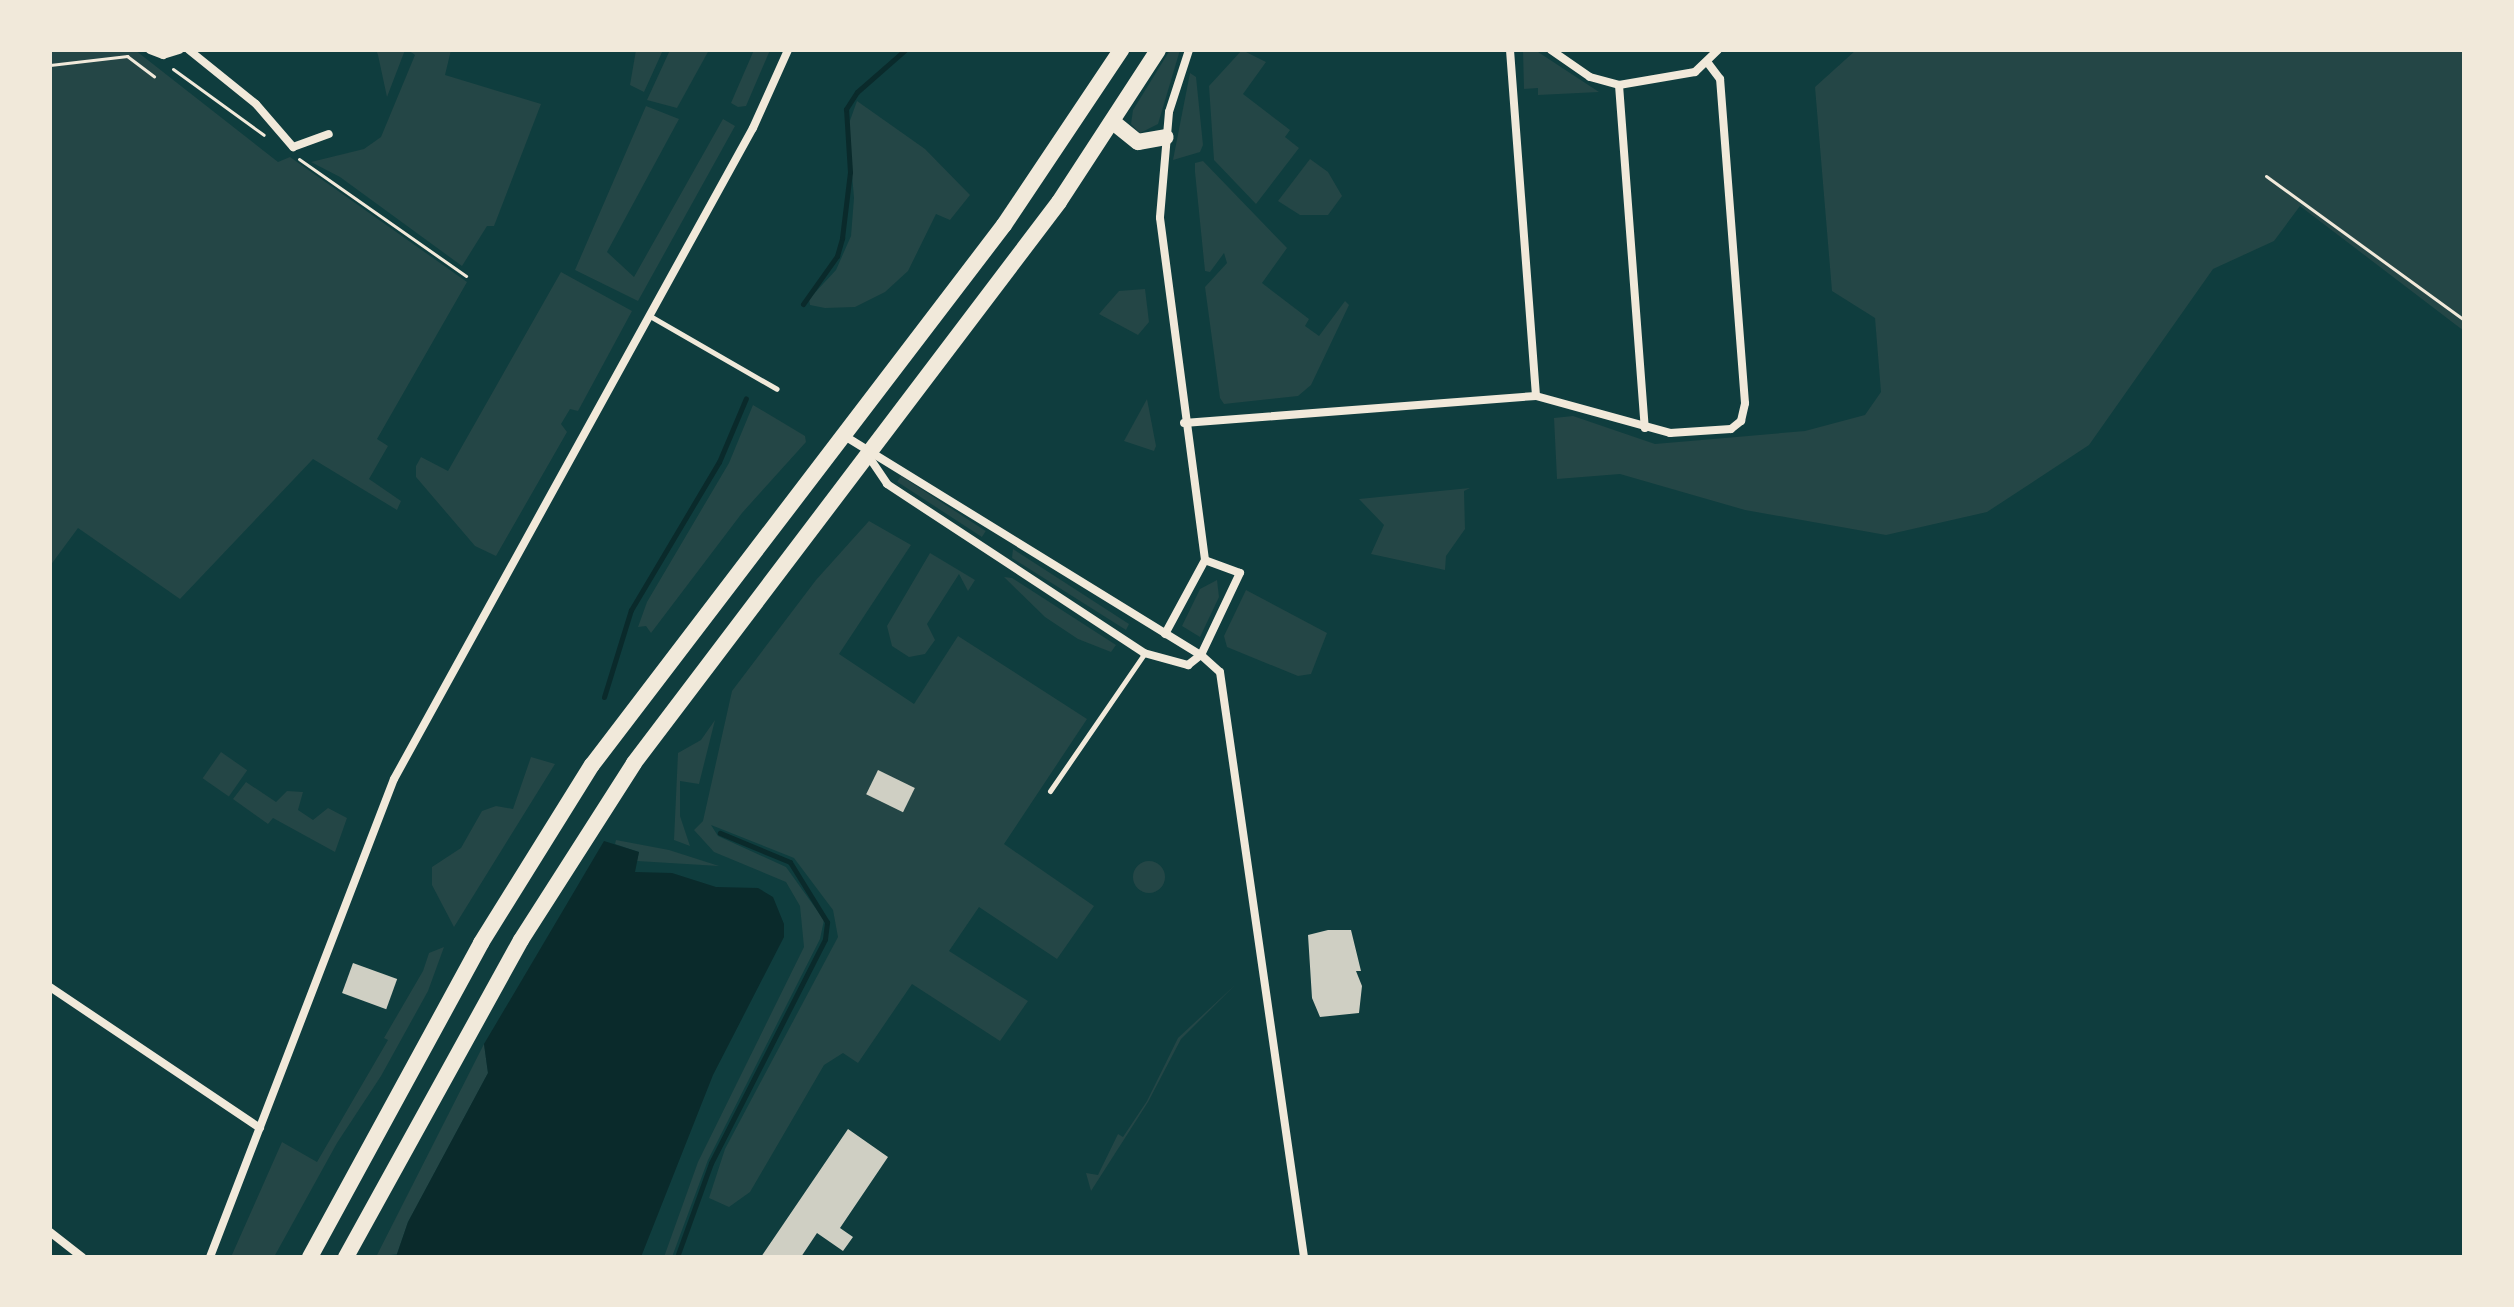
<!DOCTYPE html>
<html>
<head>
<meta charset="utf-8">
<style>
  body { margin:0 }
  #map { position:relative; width:2514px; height:1307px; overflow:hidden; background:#0f3d3e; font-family:"IBM Plex Serif",serif }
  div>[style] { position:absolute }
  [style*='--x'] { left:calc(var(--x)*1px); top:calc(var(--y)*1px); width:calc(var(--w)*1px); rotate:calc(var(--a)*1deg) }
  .green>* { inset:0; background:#244646; transform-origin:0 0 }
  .round { border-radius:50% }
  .water>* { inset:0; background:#0a2a2b }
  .stream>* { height:5px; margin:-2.5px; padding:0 2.5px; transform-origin:2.5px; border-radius:2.5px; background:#0a2a2b }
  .building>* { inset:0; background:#cfcfc3; transform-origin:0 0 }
  .path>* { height:3px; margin:-1.5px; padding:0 1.5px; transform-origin:1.5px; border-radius:1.5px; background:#f1e9da }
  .service>* { height:5px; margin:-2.5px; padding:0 2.5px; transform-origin:2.5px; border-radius:2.5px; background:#f1e9da }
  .minor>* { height:8px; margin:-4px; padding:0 4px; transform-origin:4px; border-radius:4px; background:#f1e9da }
  .primary>* { height:16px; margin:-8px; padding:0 8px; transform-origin:8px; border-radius:8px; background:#f1e9da }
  span { translate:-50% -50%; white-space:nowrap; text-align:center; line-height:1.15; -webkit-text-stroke:8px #f1e9da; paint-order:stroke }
  .frame { position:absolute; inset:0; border:52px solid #f1e9da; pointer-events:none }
</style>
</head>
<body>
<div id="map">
  <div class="green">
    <div style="clip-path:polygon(50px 50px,135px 50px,278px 162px,290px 157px,467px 282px,377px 439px,388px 446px,369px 479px,401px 501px,397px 510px,313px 459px,180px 599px,78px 528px,50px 566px)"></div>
    <div style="clip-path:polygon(376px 50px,405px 50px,387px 97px,378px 55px)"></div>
    <div style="clip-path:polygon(408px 50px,451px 50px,445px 75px,541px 104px,494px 226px,487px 226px,462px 266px,340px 177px,311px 162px,364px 149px,381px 137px,415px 55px)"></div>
    <div style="clip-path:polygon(636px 50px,663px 50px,644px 92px,630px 85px)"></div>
    <div style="clip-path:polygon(670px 50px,709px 50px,677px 108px,647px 100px)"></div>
    <div style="clip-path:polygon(754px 50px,770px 50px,746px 106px,738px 107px,731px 103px)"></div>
    <div style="clip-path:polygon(1170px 50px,1180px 50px,1158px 124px,1140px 133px,1131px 124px,1133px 110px)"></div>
    <div style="clip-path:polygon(1242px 50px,1266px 62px,1243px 94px,1290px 130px,1285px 137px,1299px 148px,1256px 204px,1214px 160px,1209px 86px)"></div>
    <div style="clip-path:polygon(1523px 50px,1535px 50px,1599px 92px,1538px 95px,1538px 88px,1524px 89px)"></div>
    <div style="clip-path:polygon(1856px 50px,2464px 50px,2464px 331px,2300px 206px,2274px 241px,2213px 269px,2089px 445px,1987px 512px,1886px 535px,1745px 510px,1620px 474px,1557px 479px,1554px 418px,1573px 416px,1655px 444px,1805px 431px,1865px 415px,1881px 392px,1875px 318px,1832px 291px,1815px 87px)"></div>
    <div style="clip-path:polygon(1190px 73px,1196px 77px,1203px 145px,1200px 152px,1173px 160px)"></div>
    <div style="clip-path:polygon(857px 101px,925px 149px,970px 195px,950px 220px,936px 214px,908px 271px,885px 292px,855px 307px,825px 308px,810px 305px,809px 299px,836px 270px,851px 236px,854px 198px,848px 126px)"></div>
    <div style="clip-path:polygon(646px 106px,679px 119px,607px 252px,634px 277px,723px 119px,735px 126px,638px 301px,575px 270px)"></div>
    <div style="clip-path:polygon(1310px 159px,1328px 172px,1342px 196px,1328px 215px,1300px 215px,1278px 201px)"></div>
    <div style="clip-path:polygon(1203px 161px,1287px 248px,1262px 283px,1309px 319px,1305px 326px,1319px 336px,1345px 301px,1349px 305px,1311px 385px,1298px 396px,1224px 404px,1220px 398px,1205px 287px,1227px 263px,1224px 253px,1210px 272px,1205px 271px,1195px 172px,1195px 163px)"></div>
    <div style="clip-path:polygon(561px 272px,632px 311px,578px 411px,570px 409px,561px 424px,567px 432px,496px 556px,475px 546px,416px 477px,416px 466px,421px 457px,448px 471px)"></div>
    <div style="clip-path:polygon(1145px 289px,1149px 322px,1138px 335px,1099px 314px,1119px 291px)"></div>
    <div style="clip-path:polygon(1147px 399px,1156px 446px,1154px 451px,1124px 441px)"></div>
    <div style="clip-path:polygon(753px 405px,805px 436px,806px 442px,742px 513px,651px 633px,646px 626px,638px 627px,647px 602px,729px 463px)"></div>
    <div style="left:901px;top:476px;width:101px;height:7px;rotate:33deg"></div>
    <div style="clip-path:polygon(1470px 488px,1464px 491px,1465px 529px,1446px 556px,1445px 570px,1371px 554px,1384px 525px,1359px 499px)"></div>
    <div style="clip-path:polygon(869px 521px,911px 545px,839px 654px,914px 704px,958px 636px,1087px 719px,1004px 844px,1094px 906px,1057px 959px,979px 907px,949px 951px,1028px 1001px,1000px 1041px,912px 984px,858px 1063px,843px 1053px,824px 1065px,750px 1192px,729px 1207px,709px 1198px,725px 1149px,838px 937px,833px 910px,794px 858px,711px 825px,718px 836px,786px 867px,824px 920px,820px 939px,708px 1160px,672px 1257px,664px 1257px,698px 1162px,804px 947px,800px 906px,786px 882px,714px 852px,694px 830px,703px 821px,732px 691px,816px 580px)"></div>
    <div style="clip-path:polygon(1013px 549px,1129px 624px,1126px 630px,1012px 558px)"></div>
    <div style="clip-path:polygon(930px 553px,975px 580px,968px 591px,959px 574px,927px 624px,935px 640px,925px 654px,909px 657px,892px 646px,887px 626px)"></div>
    <div style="clip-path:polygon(1004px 577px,1012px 578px,1116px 645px,1111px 652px,1078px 639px,1045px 617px)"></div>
    <div style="clip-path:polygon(1217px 580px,1219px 597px,1200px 637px,1182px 626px,1200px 589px)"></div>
    <div style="clip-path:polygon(1246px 590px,1327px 633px,1311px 674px,1298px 676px,1227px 647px,1224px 636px)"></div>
    <div style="clip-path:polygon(715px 720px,699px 784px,680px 781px,680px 816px,690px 846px,674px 840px,678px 753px,701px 740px)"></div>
    <div style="left:221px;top:752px;width:32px;height:32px;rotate:35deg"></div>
    <div style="clip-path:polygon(531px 757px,555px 764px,454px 927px,432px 885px,432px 867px,461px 848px,482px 811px,496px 806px,513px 809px)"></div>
    <div style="clip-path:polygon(246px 782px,276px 802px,287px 791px,303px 792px,298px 810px,313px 820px,328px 808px,347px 818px,335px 852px,273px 818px,268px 824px,233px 799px)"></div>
    <div style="clip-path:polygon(616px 840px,669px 850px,719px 866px,637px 861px,639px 852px,615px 844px)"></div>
    <div class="round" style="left:1133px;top:861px;width:32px;height:32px"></div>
    <div style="clip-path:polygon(444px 947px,428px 991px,381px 1076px,337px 1143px,274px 1257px,231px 1257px,282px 1142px,317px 1162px,388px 1040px,384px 1038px,423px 971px,429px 953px)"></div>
    <div style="clip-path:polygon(1235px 985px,1181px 1039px,1148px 1102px,1091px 1191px,1086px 1173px,1098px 1175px,1118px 1134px,1123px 1137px,1147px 1101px,1178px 1038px)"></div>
    <div style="clip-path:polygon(484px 1044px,488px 1073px,408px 1222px,397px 1254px,376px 1257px)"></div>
  </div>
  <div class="water">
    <div style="clip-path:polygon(604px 841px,639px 852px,635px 872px,672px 873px,716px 887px,758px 888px,773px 897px,784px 924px,784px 937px,713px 1075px,641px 1257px,396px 1257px,408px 1222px,488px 1073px,484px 1044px)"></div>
  </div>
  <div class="stream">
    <div style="--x:803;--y:304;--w:59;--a:-54.7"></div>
    <div style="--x:837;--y:256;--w:19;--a:-74"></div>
    <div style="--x:842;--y:238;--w:66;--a:-83.1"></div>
    <div style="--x:850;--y:172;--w:63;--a:-93.6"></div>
    <div style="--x:846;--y:109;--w:20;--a:-57"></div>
    <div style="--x:857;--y:92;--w:64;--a:-41.2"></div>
    <div style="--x:604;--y:697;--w:91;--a:-72.8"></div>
    <div style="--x:631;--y:610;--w:172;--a:-59.3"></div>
    <div style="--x:719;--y:462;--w:69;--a:-67.1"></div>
    <div style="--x:677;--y:1257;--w:100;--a:-70.1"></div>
    <div style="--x:711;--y:1163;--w:251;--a:-63"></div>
    <div style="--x:825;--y:939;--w:17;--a:-83"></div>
    <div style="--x:827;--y:922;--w:70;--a:-121.7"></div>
    <div style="--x:790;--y:862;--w:76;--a:-157.5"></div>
  </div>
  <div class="building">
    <div style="left:878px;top:770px;width:41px;height:27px;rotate:26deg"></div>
    <div style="clip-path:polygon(1328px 930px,1351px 930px,1361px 971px,1356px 971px,1362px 986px,1359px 1013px,1320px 1017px,1312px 998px,1308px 935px)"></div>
    <div style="left:353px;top:963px;width:47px;height:32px;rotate:20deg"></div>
    <div style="clip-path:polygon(848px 1129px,888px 1157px,840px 1228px,853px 1237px,843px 1251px,817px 1233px,801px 1257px,761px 1257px)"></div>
  </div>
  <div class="path">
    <div style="--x:50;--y:65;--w:78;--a:-6.7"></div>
    <div style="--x:127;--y:56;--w:34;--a:37"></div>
    <div style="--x:173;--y:69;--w:112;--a:36"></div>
    <div style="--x:299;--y:159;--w:204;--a:35"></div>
    <div style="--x:2266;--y:176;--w:245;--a:36"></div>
  </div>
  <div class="service">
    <div style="--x:650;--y:316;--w:146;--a:29.9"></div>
    <div style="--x:1050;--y:791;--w:166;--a:-55.5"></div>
  </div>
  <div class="minor">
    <div style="--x:150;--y:50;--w:14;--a:21"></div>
    <div style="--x:163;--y:55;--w:17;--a:-17"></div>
    <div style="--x:189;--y:50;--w:86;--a:38.9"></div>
    <div style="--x:256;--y:104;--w:57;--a:49.3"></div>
    <div style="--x:293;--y:147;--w:38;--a:-20"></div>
    <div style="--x:1189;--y:50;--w:65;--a:107.9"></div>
    <div style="--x:1169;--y:112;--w:106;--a:94.9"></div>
    <div style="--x:1160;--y:218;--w:345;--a:82.5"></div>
    <div style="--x:1510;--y:50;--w:347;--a:85.7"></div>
    <div style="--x:1551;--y:50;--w:47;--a:34.7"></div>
    <div style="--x:1590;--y:77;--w:30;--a:15"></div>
    <div style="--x:1619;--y:85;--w:77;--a:-9.7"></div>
    <div style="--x:1695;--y:72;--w:32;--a:-44"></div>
    <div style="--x:1619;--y:85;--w:344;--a:85.7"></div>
    <div style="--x:1184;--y:423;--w:353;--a:-4.4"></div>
    <div style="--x:1536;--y:396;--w:139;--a:15.4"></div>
    <div style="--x:1670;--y:433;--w:61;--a:-3.8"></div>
    <div style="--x:1731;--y:429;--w:13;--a:-39"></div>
    <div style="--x:1741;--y:421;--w:18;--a:-77"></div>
    <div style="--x:1745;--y:403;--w:325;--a:-94.4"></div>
    <div style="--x:1720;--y:79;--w:21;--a:-127"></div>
    <div style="--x:843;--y:435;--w:420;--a:31.6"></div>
    <div style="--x:1201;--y:655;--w:25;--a:42"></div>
    <div style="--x:1220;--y:672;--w:591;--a:81.83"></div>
    <div style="--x:867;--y:454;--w:36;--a:56"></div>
    <div style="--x:887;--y:484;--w:308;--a:33.3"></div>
    <div style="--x:1144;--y:653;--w:46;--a:15.3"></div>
    <div style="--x:1188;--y:665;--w:16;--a:-38"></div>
    <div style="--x:1201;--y:655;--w:91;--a:-64.6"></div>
    <div style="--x:1240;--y:573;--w:37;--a:-160"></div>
    <div style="--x:1165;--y:634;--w:84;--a:-61.6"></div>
    <div style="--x:50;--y:987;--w:253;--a:33.9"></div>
    <div style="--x:50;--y:1232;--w:41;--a:38"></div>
    <div style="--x:210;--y:1257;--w:512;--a:-68.95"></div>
    <div style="--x:394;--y:779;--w:743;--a:-61.13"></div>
    <div style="--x:753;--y:128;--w:85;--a:-65.8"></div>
  </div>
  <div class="primary">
    <div style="--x:1113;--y:122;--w:32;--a:39"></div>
    <div style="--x:1138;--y:142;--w:28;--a:-10"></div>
    <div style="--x:310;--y:1257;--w:358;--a:-61.4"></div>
    <div style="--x:481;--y:943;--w:210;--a:-58.1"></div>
    <div style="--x:592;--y:765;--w:679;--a:-52.66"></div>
    <div style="--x:1004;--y:225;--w:211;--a:-56.2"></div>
    <div style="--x:346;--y:1257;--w:362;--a:-61.1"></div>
    <div style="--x:521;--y:940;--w:210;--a:-57.4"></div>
    <div style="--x:634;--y:763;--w:704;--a:-52.85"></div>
    <div style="--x:1059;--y:202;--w:181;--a:-56.9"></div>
  </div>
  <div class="frame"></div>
</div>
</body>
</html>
